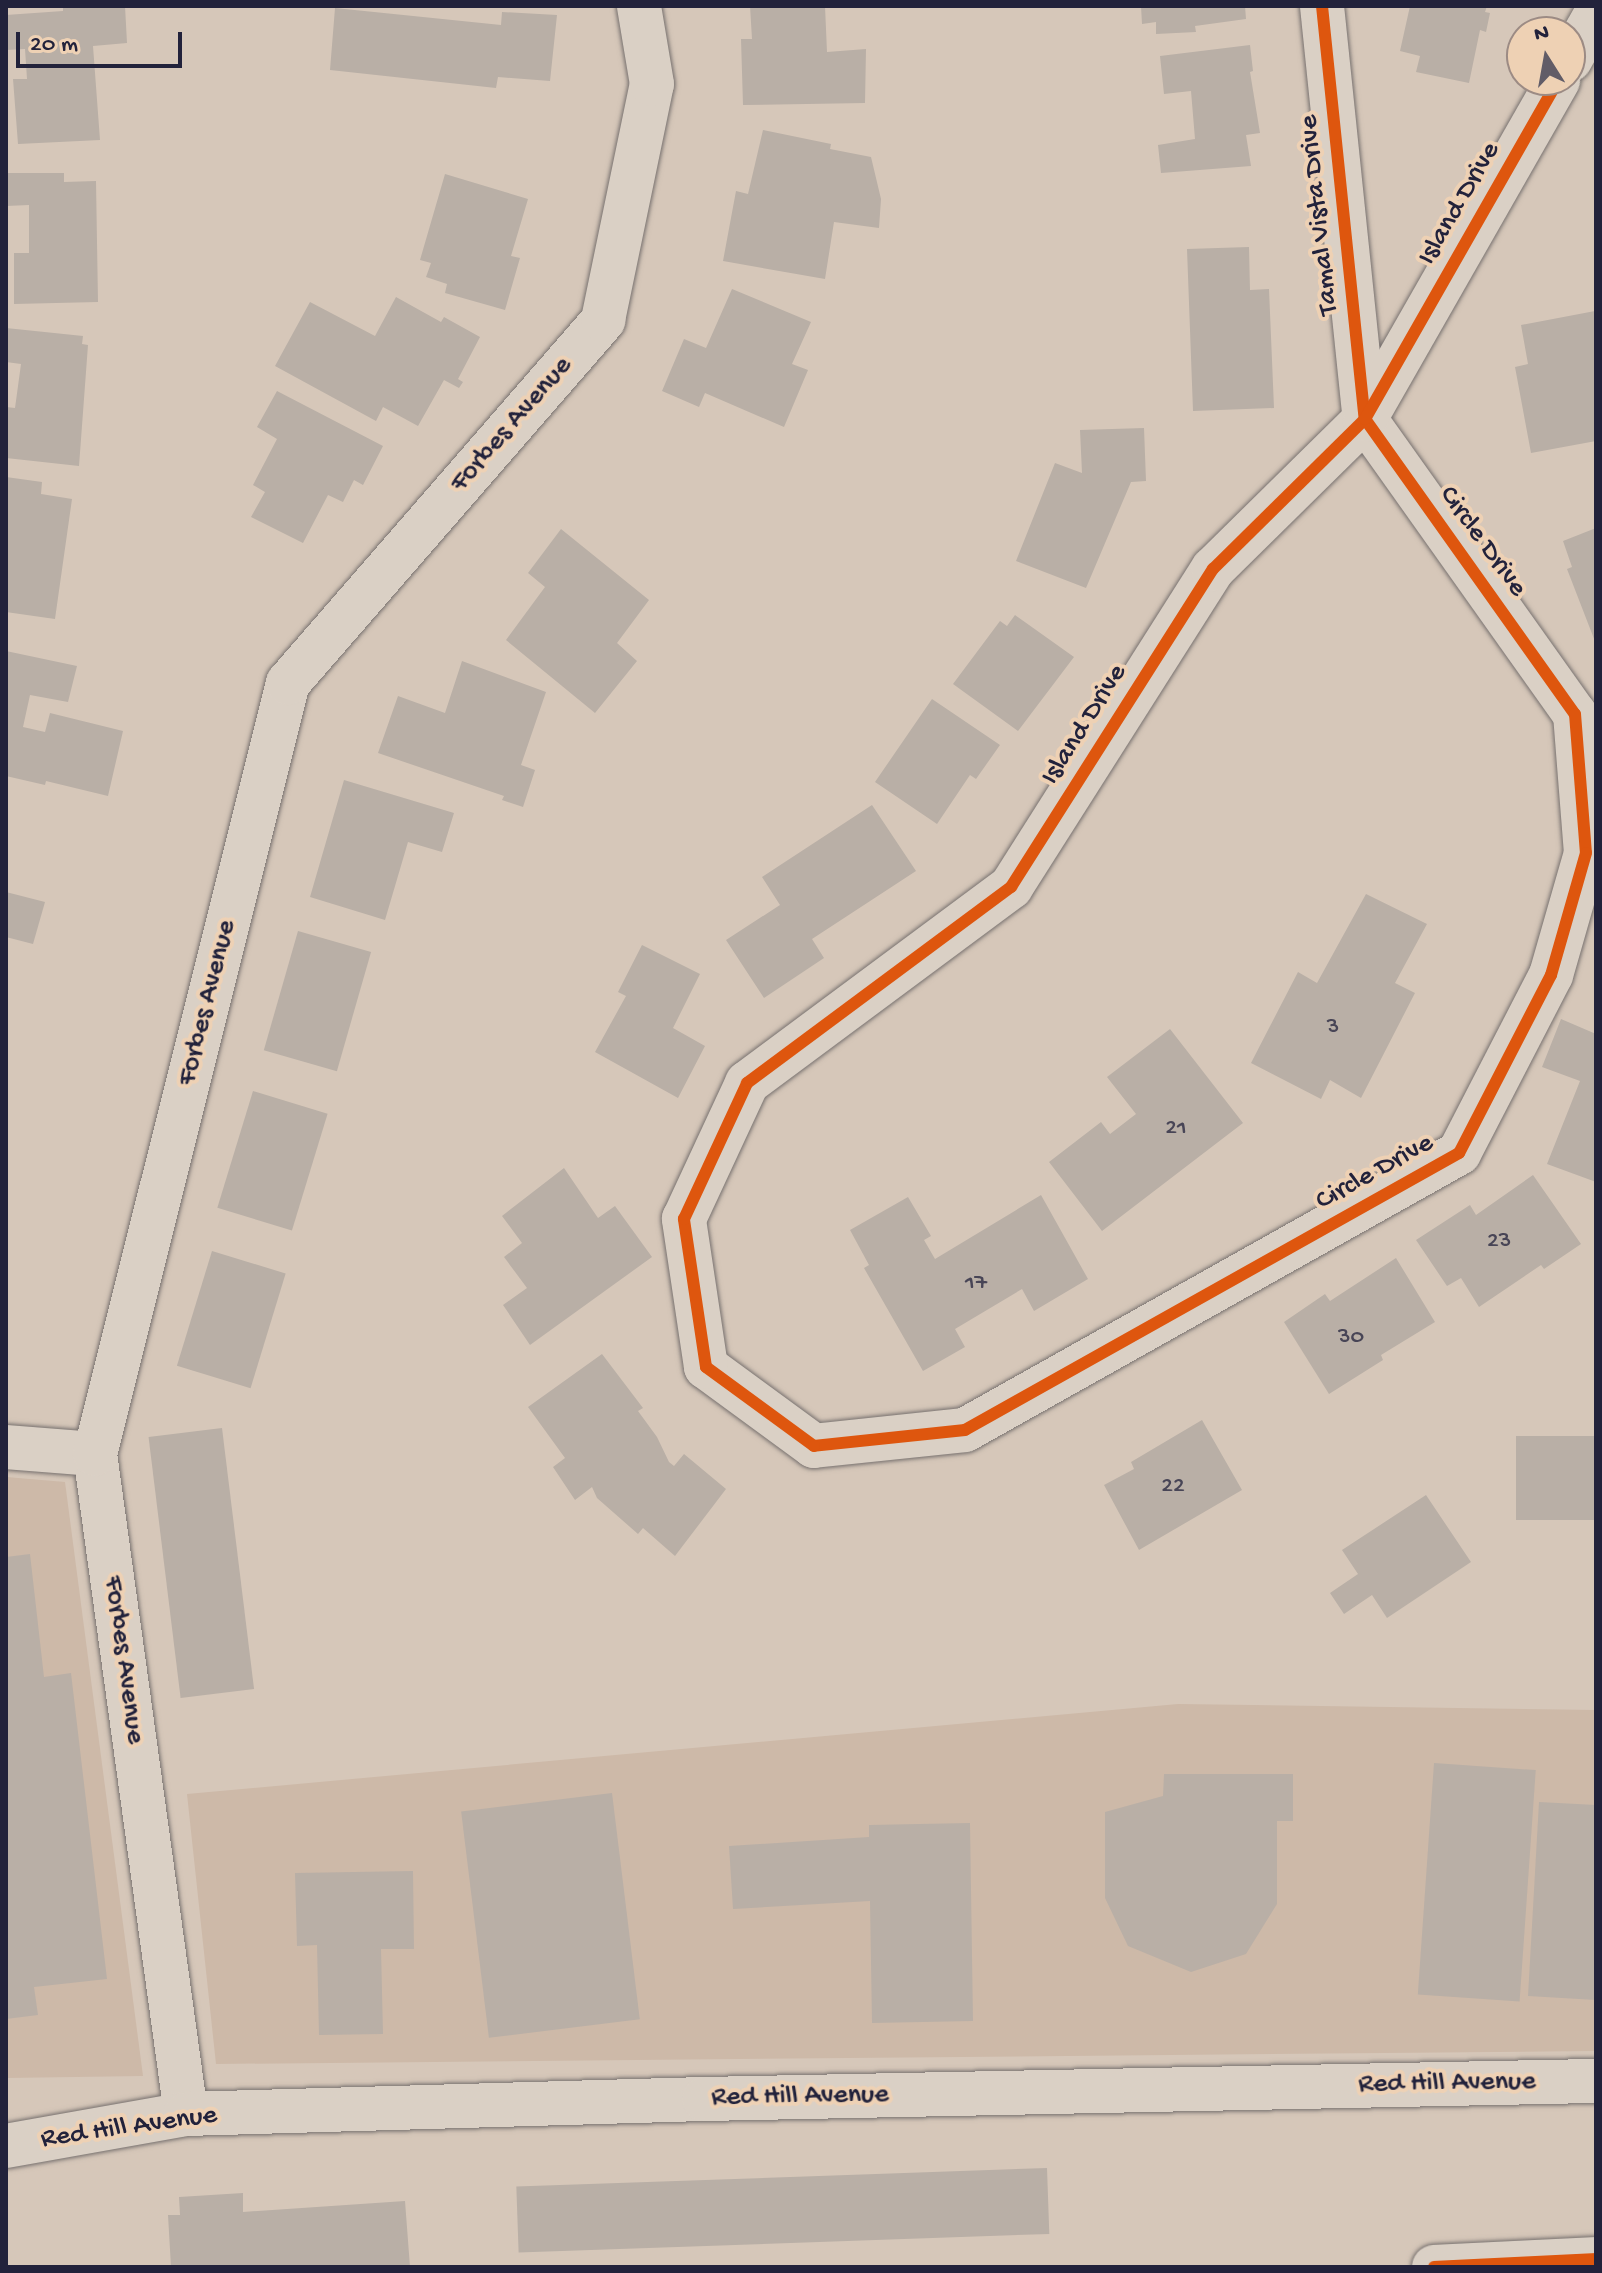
<!DOCTYPE html>
<html>
<head>
<meta charset="utf-8">
<style>
  body { margin:0 }
  #map { position:relative; width:1602px; height:2273px; overflow:hidden; background:#d6c7b9; font-family:"Gochi Hand",sans-serif }
  div>[style] { position:absolute }
  [style*='--x'] { left:calc(var(--x)*1px); top:calc(var(--y)*1px); width:calc(var(--w)*1px); rotate:calc(var(--a)*1deg) }
  .built>* { inset:0; background:#cdb9a8 }
  .building>* { inset:0; background:#b9afa6; transform-origin:0 0 }
  .roads { filter:drop-shadow(0 0 2px #77716f) drop-shadow(0 0 2px #77716f) }
  .street>* { height:44px; margin:-22px; padding:0 22px; transform-origin:22px; border-radius:22px; background:#dad0c5 }
  .primary>* { height:44px; margin:-22px; padding:0 22px; transform-origin:22px; border-radius:22px; background:#dad0c5 }
  .cycleway>* { height:12px; margin:-6px; padding:0 6px; transform-origin:6px; border-radius:6px; background:#de560e }
  span { translate:-50% -50%; white-space:nowrap; text-align:center; line-height:1.15; -webkit-text-stroke:8px #eed1b4; paint-order:stroke }
  .number-label { font-size:24px; color:#484556 }
  .number-label span { -webkit-text-stroke-width:0 }
  .street-label { font-size:28px; color:#22223b }
  .frame { position:absolute; inset:0; border:8px solid #22223b; pointer-events:none }
  .north { position:absolute; left:1506px; top:16px; width:80px; height:80px; box-sizing:border-box; background:#eed1b4; border:2px solid #9c8b84; border-radius:50%; rotate:349deg; font-size:22px; font-weight:700; line-height:32px; text-align:center; color:#22223b }
  .north::after { content:''; display:block; margin:auto; width:28px; height:36px; background:#615c67; clip-path:polygon(50% 0,100% 100%,50% 72%,0 100%) }
  .scale { position:absolute; left:16px; top:32px; width:166px; height:36px; box-sizing:border-box; border:4px solid #22223b; border-top:0; padding-left:10px; font-size:24px; line-height:28px; white-space:nowrap; color:#22223b; -webkit-text-stroke:6px #eed1b4; paint-order:stroke }
</style>
</head>
<body>
<div id="map">
  <div class="built">
    <div style="clip-path:polygon(6px 1477px,65px 1482px,143px 2076px,6px 2078px)"></div>
    <div style="clip-path:polygon(1178px 1704px,1596px 1710px,1596px 2051px,216px 2064px,187px 1794px)"></div>
  </div>
  <div class="building">
    <div style="clip-path:polygon(63px 6px,125px 6px,127px 43px,93px 46px,100px 140px,18px 144px,13px 79px,27px 79px,25px 49px,6px 50px,6px 15px,63px 11px)"></div>
    <div style="clip-path:polygon(750px 6px,825px 6px,827px 52px,866px 49px,865px 103px,743px 105px,741px 39px,752px 39px)"></div>
    <div style="clip-path:polygon(1141px 6px,1245px 6px,1246px 19px,1195px 26px,1196px 32px,1156px 34px,1156px 22px,1142px 24px)"></div>
    <div style="clip-path:polygon(1410px 6px,1487px 6px,1485px 12px,1490px 13px,1486px 32px,1480px 30px,1469px 83px,1416px 72px,1420px 56px,1400px 51px)"></div>
    <div style="clip-path:polygon(335px 8px,501px 25px,502px 12px,557px 15px,550px 81px,498px 77px,496px 88px,330px 70px)"></div>
    <div style="clip-path:polygon(1250px 45px,1253px 71px,1250px 72px,1260px 133px,1246px 135px,1251px 166px,1161px 173px,1158px 145px,1195px 139px,1191px 91px,1164px 94px,1160px 56px)"></div>
    <div style="clip-path:polygon(763px 130px,831px 144px,830px 149px,871px 157px,881px 199px,879px 228px,834px 222px,825px 279px,723px 261px,736px 191px,748px 194px)"></div>
    <div style="clip-path:polygon(6px 173px,64px 173px,64px 182px,96px 181px,98px 302px,14px 304px,14px 253px,29px 253px,29px 205px,6px 206px)"></div>
    <div style="clip-path:polygon(445px 174px,528px 199px,511px 256px,520px 258px,505px 310px,445px 293px,447px 284px,426px 277px,431px 263px,420px 260px)"></div>
    <div style="clip-path:polygon(1249px 247px,1250px 290px,1269px 289px,1274px 408px,1193px 411px,1187px 249px)"></div>
    <div style="clip-path:polygon(732px 289px,811px 322px,792px 364px,808px 370px,784px 427px,705px 393px,699px 407px,662px 391px,684px 339px,706px 348px)"></div>
    <div style="clip-path:polygon(396px 297px,441px 322px,444px 317px,480px 337px,458px 379px,463px 382px,459px 388px,444px 380px,418px 426px,383px 407px,376px 421px,275px 366px,310px 302px,375px 336px)"></div>
    <div style="clip-path:polygon(1595px 311px,1596px 441px,1531px 453px,1515px 367px,1528px 364px,1521px 325px)"></div>
    <div style="clip-path:polygon(6px 328px,83px 336px,82px 344px,88px 345px,79px 466px,6px 458px,6px 407px,15px 408px,21px 364px,6px 362px)"></div>
    <div style="clip-path:polygon(277px 391px,383px 446px,363px 485px,354px 480px,343px 502px,328px 495px,303px 543px,251px 517px,265px 492px,253px 485px,277px 439px,257px 427px)"></div>
    <div style="clip-path:polygon(1144px 428px,1146px 481px,1131px 482px,1086px 588px,1016px 561px,1055px 463px,1082px 473px,1080px 430px)"></div>
    <div style="clip-path:polygon(6px 477px,42px 482px,41px 494px,72px 499px,55px 619px,6px 612px)"></div>
    <div style="clip-path:polygon(1596px 528px,1596px 644px,1567px 569px,1572px 567px,1563px 541px)"></div>
    <div style="clip-path:polygon(561px 529px,649px 600px,617px 643px,637px 661px,595px 713px,506px 640px,545px 587px,528px 573px)"></div>
    <div style="clip-path:polygon(1015px 615px,1074px 657px,1018px 731px,953px 684px,1000px 621px,1007px 626px)"></div>
    <div style="clip-path:polygon(6px 651px,77px 666px,68px 702px,30px 695px,23px 727px,45px 732px,50px 713px,123px 731px,108px 796px,46px 781px,45px 785px,6px 776px)"></div>
    <div style="clip-path:polygon(462px 661px,546px 692px,521px 765px,535px 770px,523px 807px,502px 800px,504px 796px,378px 753px,398px 696px,445px 713px)"></div>
    <div style="clip-path:polygon(932px 699px,1000px 745px,976px 779px,970px 775px,937px 824px,875px 782px)"></div>
    <div style="clip-path:polygon(344px 780px,454px 813px,442px 852px,408px 842px,385px 920px,310px 897px)"></div>
    <div style="clip-path:polygon(872px 805px,916px 871px,812px 939px,824px 958px,764px 998px,726px 940px,780px 905px,762px 877px)"></div>
    <div style="clip-path:polygon(6px 892px,45px 902px,33px 944px,6px 937px)"></div>
    <div style="clip-path:polygon(1366px 894px,1427px 924px,1395px 983px,1415px 993px,1361px 1098px,1330px 1080px,1321px 1099px,1251px 1063px,1298px 972px,1317px 983px)"></div>
    <div style="left:298px;top:931px;width:76px;height:124px;rotate:16deg"></div>
    <div style="clip-path:polygon(642px 945px,700px 974px,673px 1028px,705px 1046px,678px 1098px,595px 1052px,626px 996px,618px 992px)"></div>
    <div style="clip-path:polygon(1561px 1019px,1596px 1034px,1596px 1182px,1547px 1164px,1580px 1081px,1542px 1067px)"></div>
    <div style="clip-path:polygon(1170px 1029px,1243px 1123px,1102px 1231px,1049px 1162px,1101px 1122px,1110px 1134px,1136px 1114px,1107px 1077px)"></div>
    <div style="left:253px;top:1091px;width:78px;height:122px;rotate:17deg"></div>
    <div style="clip-path:polygon(564px 1168px,598px 1218px,615px 1206px,652px 1257px,530px 1345px,503px 1305px,527px 1288px,504px 1257px,522px 1243px,502px 1216px)"></div>
    <div style="clip-path:polygon(1533px 1175px,1581px 1244px,1544px 1269px,1541px 1265px,1479px 1307px,1461px 1278px,1447px 1286px,1416px 1240px,1470px 1205px,1476px 1215px)"></div>
    <div style="clip-path:polygon(1041px 1195px,1088px 1279px,1034px 1311px,1022px 1289px,955px 1329px,965px 1347px,923px 1371px,864px 1268px,869px 1265px,850px 1230px,908px 1197px,931px 1236px,924px 1240px,935px 1259px)"></div>
    <div style="left:212px;top:1251px;width:77px;height:120px;rotate:17deg"></div>
    <div style="clip-path:polygon(1396px 1258px,1435px 1322px,1381px 1355px,1383px 1360px,1329px 1394px,1284px 1322px,1325px 1294px,1330px 1301px)"></div>
    <div style="clip-path:polygon(602px 1354px,643px 1408px,638px 1411px,657px 1437px,669px 1462px,674px 1466px,684px 1454px,726px 1489px,675px 1556px,643px 1528px,638px 1534px,597px 1498px,592px 1487px,575px 1500px,553px 1467px,565px 1458px,528px 1407px)"></div>
    <div style="clip-path:polygon(1202px 1420px,1242px 1490px,1139px 1550px,1104px 1485px,1134px 1469px,1131px 1462px)"></div>
    <div style="left:222px;top:1428px;width:263px;height:74px;rotate:83deg"></div>
    <div style="left:1596px;top:1436px;width:84px;height:80px;rotate:90deg"></div>
    <div style="clip-path:polygon(1426px 1495px,1471px 1562px,1387px 1618px,1372px 1595px,1344px 1614px,1330px 1593px,1358px 1574px,1342px 1550px)"></div>
    <div style="clip-path:polygon(30px 1554px,44px 1677px,71px 1673px,107px 1979px,34px 1987px,38px 2015px,6px 2019px,6px 1557px)"></div>
    <div style="left:1434px;top:1763px;width:102px;height:232px;rotate:4deg"></div>
    <div style="clip-path:polygon(1164px 1774px,1293px 1774px,1293px 1821px,1277px 1821px,1277px 1904px,1246px 1954px,1191px 1972px,1128px 1946px,1105px 1898px,1105px 1812px,1163px 1796px)"></div>
    <div style="left:612px;top:1793px;width:228px;height:152px;rotate:83deg"></div>
    <div style="clip-path:polygon(1539px 1802px,1596px 1805px,1596px 2000px,1528px 1996px)"></div>
    <div style="clip-path:polygon(970px 1823px,973px 2021px,872px 2023px,870px 1901px,733px 1909px,729px 1846px,869px 1837px,869px 1825px)"></div>
    <div style="clip-path:polygon(413px 1871px,414px 1949px,381px 1949px,383px 2034px,319px 2035px,317px 1945px,297px 1946px,295px 1873px)"></div>
    <div style="left:1047px;top:2168px;width:66px;height:531px;rotate:88deg"></div>
    <div style="clip-path:polygon(243px 2193px,243px 2212px,405px 2201px,410px 2267px,171px 2267px,168px 2215px,180px 2215px,179px 2197px)"></div>
  </div>
  <div class="roads">
    <div class="street">
      <div style="--x:1322;--y:6;--w:415;--a:84.1"></div>
      <div style="--x:1365;--y:419;--w:362;--a:54.6"></div>
      <div style="--x:1575;--y:714;--w:139;--a:85.5"></div>
      <div style="--x:1586;--y:853;--w:127;--a:106"></div>
      <div style="--x:1551;--y:975;--w:200;--a:117.3"></div>
      <div style="--x:1459;--y:1153;--w:566;--a:150.72"></div>
      <div style="--x:965;--y:1430;--w:152;--a:174"></div>
      <div style="--x:814;--y:1446;--w:134;--a:-143.8"></div>
      <div style="--x:706;--y:1367;--w:150;--a:-98.5"></div>
      <div style="--x:684;--y:1219;--w:150;--a:-65.1"></div>
      <div style="--x:747;--y:1083;--w:329;--a:-36.6"></div>
      <div style="--x:1011;--y:887;--w:377;--a:-57.6"></div>
      <div style="--x:1213;--y:569;--w:214;--a:-44.6"></div>
      <div style="--x:1365;--y:419;--w:390;--a:-60.3"></div>
      <div style="--x:1570;--y:60;--w:53;--a:-60.5"></div>
      <div style="--x:6;--y:1447;--w:89;--a:4.5"></div>
      <div style="--x:186;--y:2114;--w:666;--a:-97.85"></div>
      <div style="--x:95;--y:1454;--w:795;--a:-75.95"></div>
      <div style="--x:288;--y:683;--w:481;--a:-49"></div>
      <div style="--x:603;--y:320;--w:241;--a:-78.3"></div>
      <div style="--x:652;--y:84;--w:79;--a:-99.5"></div>
    </div>
    <div class="primary">
      <div style="--x:6;--y:2146;--w:183;--a:-10.1"></div>
      <div style="--x:186;--y:2114;--w:518;--a:-1.66"></div>
      <div style="--x:704;--y:2099;--w:892;--a:-1.16"></div>
      <div style="--x:1434;--y:2267;--w:162;--a:-2.8"></div>
    </div>
  </div>
  <div class="cycleway">
    <div style="--x:1322;--y:6;--w:415;--a:84.1"></div>
    <div style="--x:1365;--y:419;--w:362;--a:54.6"></div>
    <div style="--x:1575;--y:714;--w:139;--a:85.5"></div>
    <div style="--x:1586;--y:853;--w:127;--a:106"></div>
    <div style="--x:1551;--y:975;--w:200;--a:117.3"></div>
    <div style="--x:1459;--y:1153;--w:566;--a:150.72"></div>
    <div style="--x:965;--y:1430;--w:152;--a:174"></div>
    <div style="--x:814;--y:1446;--w:134;--a:-143.8"></div>
    <div style="--x:706;--y:1367;--w:150;--a:-98.5"></div>
    <div style="--x:684;--y:1219;--w:150;--a:-65.1"></div>
    <div style="--x:747;--y:1083;--w:329;--a:-36.6"></div>
    <div style="--x:1011;--y:887;--w:377;--a:-57.6"></div>
    <div style="--x:1213;--y:569;--w:214;--a:-44.6"></div>
    <div style="--x:1365;--y:419;--w:390;--a:-60.3"></div>
    <div style="--x:1434;--y:2267;--w:162;--a:-2.8"></div>
  </div>
  <div class="number-label">
    <span style="left:1333px;top:1028px">3</span>
    <span style="left:1176px;top:1129px">21</span>
    <span style="left:1499px;top:1242px">23</span>
    <span style="left:976px;top:1284px">17</span>
    <span style="left:1351px;top:1338px">30</span>
    <span style="left:1173px;top:1487px">22</span>
  </div>
  <div class="street-label">
    <span style="left:1460px;top:204px;rotate:-60deg">Island Drive</span>
    <span style="left:1320px;top:215px;rotate:-96deg">Tamal Vista Drive</span>
    <span style="left:512px;top:425px;rotate:-49deg">Forbes Avenue</span>
    <span style="left:1482px;top:542px;rotate:54deg">Circle Drive</span>
    <span style="left:1085px;top:725px;rotate:-58deg">Island Drive</span>
    <span style="left:208px;top:1003px;rotate:-76deg">Forbes Avenue</span>
    <span style="left:1375px;top:1173px;rotate:-29deg">Circle Drive</span>
    <span style="left:123px;top:1660px;rotate:82deg">Forbes Avenue</span>
    <span style="left:1447px;top:2084px;rotate:-1deg">Red Hill Avenue</span>
    <span style="left:800px;top:2097px;rotate:-1deg">Red Hill Avenue</span>
    <span style="left:129px;top:2128px;rotate:-8deg">Red Hill Avenue</span>
  </div>
  <div class="frame"></div>
  <div class="north">N</div>
  <div class="scale">20 m</div>
</div>
</body>
</html>
